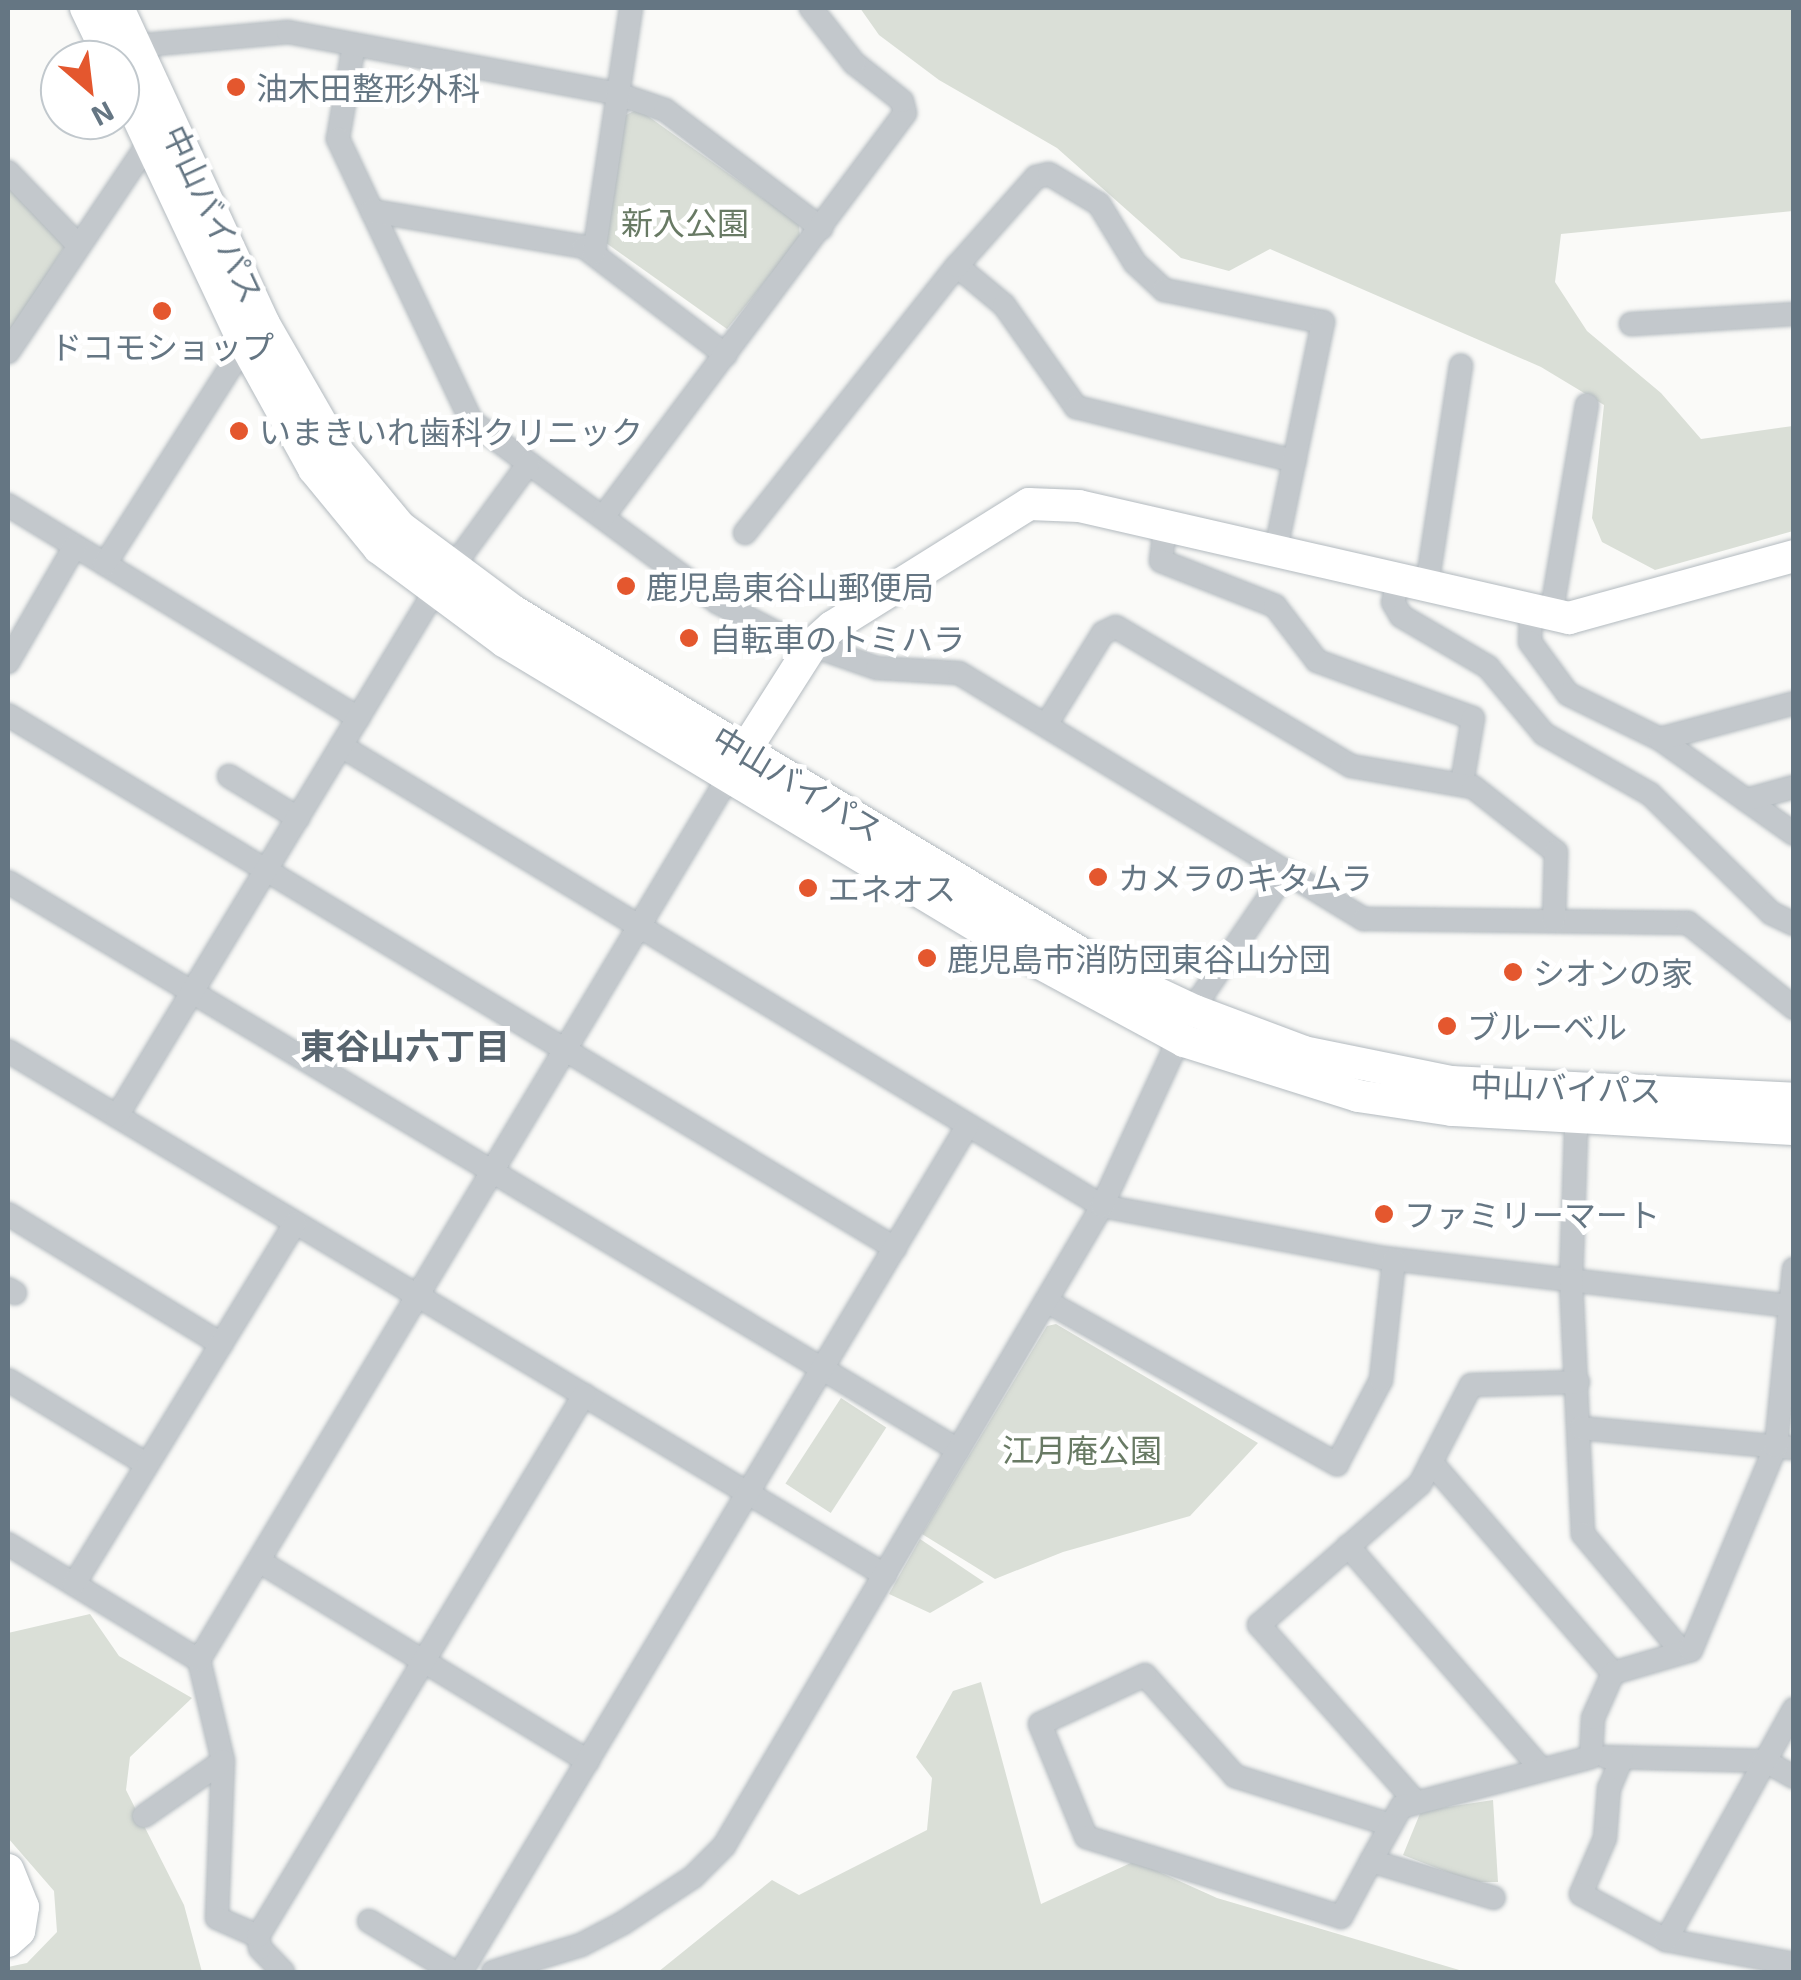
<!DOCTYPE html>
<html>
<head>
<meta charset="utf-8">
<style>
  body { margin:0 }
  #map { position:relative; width:1801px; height:1980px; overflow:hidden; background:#fafaf8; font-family:"Exo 2","Noto Sans JP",sans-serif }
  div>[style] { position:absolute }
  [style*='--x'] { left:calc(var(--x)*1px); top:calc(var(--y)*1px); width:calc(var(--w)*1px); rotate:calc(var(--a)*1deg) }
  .green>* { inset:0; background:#dadfd7; transform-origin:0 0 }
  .roads { filter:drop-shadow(0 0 2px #b3babf) drop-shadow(0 0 2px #b3babf) }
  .street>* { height:22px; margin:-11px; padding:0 11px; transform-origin:11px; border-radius:11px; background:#c3c8cc }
  .secondary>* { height:32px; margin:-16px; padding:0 16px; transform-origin:16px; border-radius:16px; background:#fff }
  .dots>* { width:28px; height:28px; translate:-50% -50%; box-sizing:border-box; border:5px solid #fff; border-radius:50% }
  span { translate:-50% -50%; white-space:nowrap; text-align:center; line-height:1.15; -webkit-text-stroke:10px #fff; paint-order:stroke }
  .poi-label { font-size:32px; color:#657683 }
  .left { translate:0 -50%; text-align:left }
  .street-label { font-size:32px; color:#657683 }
  .park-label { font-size:32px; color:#687a64 }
  .neighbourhood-label { font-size:35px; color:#57646e; font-weight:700 }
  .frame { position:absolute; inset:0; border:10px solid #657683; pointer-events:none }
  .north { position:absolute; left:40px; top:40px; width:100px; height:100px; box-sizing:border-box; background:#fff; border:2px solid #c1c8cd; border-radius:50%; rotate:152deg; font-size:28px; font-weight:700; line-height:40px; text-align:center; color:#657683 }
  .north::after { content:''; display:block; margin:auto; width:35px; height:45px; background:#e4572e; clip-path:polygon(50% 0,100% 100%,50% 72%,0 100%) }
</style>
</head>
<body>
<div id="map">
  <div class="green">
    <div style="clip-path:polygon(860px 8px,1793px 8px,1793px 211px,1561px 234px,1555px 282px,1587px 331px,1661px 393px,1701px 439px,1793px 426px,1793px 531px,1655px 570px,1602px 542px,1592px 518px,1604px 405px,1541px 367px,1270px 249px,1229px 271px,1181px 258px,1057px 148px,939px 80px,879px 35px)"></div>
    <div style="clip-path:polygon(638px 109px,799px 224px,800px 238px,727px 329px,606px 243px,624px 116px)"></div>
    <div style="clip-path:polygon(8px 180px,65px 246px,8px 336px)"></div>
    <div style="clip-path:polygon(1056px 1324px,1258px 1443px,1190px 1516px,1063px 1552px,995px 1579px,922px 1534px,1047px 1326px)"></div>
    <div style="left:841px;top:1398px;width:54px;height:102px;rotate:33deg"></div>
    <div style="clip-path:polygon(920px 1539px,984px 1582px,930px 1613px,889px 1594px)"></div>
    <div style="clip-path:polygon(90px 1614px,119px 1656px,192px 1698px,130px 1757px,126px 1790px,184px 1905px,202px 1972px,8px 1972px,8px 1967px,27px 1963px,57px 1932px,54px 1891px,8px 1838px,8px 1633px)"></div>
    <div style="clip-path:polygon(981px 1682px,1041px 1904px,1135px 1861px,1217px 1898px,1466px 1972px,658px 1972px,772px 1880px,799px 1895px,927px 1830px,932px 1778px,916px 1757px,953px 1691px)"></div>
    <div style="clip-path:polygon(1493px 1800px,1498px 1882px,1473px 1882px,1403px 1855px,1421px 1811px)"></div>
  </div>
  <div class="roads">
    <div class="street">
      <div style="--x:354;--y:45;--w:95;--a:99.7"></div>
      <div style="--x:338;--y:139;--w:312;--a:64.7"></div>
      <div style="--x:471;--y:421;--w:305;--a:36.3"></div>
      <div style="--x:717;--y:602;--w:68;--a:27.3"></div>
      <div style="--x:777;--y:633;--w:106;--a:19.3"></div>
      <div style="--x:877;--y:668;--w:82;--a:3.5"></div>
      <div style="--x:959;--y:673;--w:474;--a:31.3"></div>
      <div style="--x:1364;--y:919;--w:324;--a:0.7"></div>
      <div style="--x:1688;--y:923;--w:136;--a:38.7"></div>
      <div style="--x:123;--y:47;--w:166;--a:-5.2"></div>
      <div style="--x:288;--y:32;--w:336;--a:10.6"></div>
      <div style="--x:618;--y:94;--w:50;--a:18.8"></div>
      <div style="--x:665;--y:110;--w:196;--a:37.1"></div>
      <div style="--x:8;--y:172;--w:101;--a:46.2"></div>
      <div style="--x:372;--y:211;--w:215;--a:9.6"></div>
      <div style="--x:584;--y:247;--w:178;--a:37.3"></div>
      <div style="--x:594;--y:253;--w:248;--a:-81.4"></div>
      <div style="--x:957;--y:266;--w:61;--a:39.7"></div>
      <div style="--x:1004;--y:305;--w:125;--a:54.8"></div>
      <div style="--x:1076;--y:407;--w:225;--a:13.9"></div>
      <div style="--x:1631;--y:324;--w:163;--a:-3.5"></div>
      <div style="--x:8;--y:352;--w:262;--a:-56.1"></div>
      <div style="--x:8;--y:505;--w:410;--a:31.3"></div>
      <div style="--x:603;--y:517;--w:504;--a:-53.22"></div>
      <div style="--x:905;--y:113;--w:12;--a:-104"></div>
      <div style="--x:902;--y:101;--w:61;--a:-141.6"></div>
      <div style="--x:854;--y:63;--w:70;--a:-128"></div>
      <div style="--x:1165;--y:528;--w:33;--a:97"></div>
      <div style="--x:1161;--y:561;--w:123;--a:21.5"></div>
      <div style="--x:1275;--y:606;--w:69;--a:52.6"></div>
      <div style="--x:1317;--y:661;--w:166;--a:20.1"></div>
      <div style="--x:1473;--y:718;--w:66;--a:99.6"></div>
      <div style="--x:745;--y:533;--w:341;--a:-51.6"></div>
      <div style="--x:957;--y:266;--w:119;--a:-48.4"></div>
      <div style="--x:1036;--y:177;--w:13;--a:-13"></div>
      <div style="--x:1049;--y:174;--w:58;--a:31"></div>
      <div style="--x:1099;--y:204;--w:69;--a:58.6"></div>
      <div style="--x:1135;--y:263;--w:40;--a:43"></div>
      <div style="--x:1164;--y:290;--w:162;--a:11.4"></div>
      <div style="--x:1323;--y:322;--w:236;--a:101.7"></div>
      <div style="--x:105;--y:564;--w:272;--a:-57.5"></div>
      <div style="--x:1399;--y:577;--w:26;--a:103"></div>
      <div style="--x:1393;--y:602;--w:16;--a:60"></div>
      <div style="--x:1401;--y:616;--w:101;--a:30.4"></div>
      <div style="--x:1488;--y:667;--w:87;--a:50.1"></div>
      <div style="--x:1544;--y:734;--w:122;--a:29.5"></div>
      <div style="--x:1650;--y:794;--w:170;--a:44.5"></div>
      <div style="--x:1771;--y:913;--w:25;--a:26"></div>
      <div style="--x:1427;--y:585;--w:222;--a:-81.2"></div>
      <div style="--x:1531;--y:612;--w:30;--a:92"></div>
      <div style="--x:1530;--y:642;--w:64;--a:53.8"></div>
      <div style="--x:1568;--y:694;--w:102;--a:26.1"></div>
      <div style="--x:1660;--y:739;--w:164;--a:35.3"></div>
      <div style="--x:1551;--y:615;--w:213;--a:-80.3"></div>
      <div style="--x:8;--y:662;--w:134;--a:-60"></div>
      <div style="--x:8;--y:715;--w:1035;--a:31"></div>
      <div style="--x:1046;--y:725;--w:108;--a:-58.2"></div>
      <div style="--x:1103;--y:633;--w:14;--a:-25"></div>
      <div style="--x:1116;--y:627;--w:273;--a:30.6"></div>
      <div style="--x:1351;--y:766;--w:124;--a:9.8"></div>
      <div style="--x:1473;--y:787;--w:105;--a:38.1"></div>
      <div style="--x:1556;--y:852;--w:69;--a:91.7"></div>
      <div style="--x:1660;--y:739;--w:139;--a:-15"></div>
      <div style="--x:341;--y:746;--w:889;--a:31.15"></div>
      <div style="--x:1102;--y:1206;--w:286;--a:10.5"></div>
      <div style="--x:1383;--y:1258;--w:414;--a:6.7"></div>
      <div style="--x:229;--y:776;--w:81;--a:31.3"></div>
      <div style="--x:1746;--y:800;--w:50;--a:-15.2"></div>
      <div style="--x:8;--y:882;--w:1107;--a:30.87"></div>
      <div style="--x:8;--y:1051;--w:1022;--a:30.86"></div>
      <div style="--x:1577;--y:1102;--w:178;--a:91.9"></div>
      <div style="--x:1571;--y:1280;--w:254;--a:87.3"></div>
      <div style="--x:1583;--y:1534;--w:154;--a:50"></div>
      <div style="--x:117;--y:1116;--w:610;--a:-58.81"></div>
      <div style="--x:433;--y:594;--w:162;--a:-53.8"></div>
      <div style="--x:8;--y:1214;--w:250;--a:31.4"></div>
      <div style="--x:8;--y:1289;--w:8;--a:30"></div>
      <div style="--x:1046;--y:1301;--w:334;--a:29.3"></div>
      <div style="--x:1337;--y:1464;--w:95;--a:-62.4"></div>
      <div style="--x:1381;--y:1380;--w:121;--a:-83.8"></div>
      <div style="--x:8;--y:1380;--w:162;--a:31.3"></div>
      <div style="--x:1581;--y:1428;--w:214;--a:5.4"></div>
      <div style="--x:1431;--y:1462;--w:279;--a:49.2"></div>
      <div style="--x:8;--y:1544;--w:223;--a:31.3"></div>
      <div style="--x:199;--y:1660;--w:104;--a:76.6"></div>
      <div style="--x:223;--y:1761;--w:157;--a:92.2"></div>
      <div style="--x:217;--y:1918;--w:45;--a:23.7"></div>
      <div style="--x:1348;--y:1546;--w:295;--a:49.1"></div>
      <div style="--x:259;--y:1561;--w:385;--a:31.3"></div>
      <div style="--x:74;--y:1584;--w:423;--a:-58.5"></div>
      <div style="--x:199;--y:1660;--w:1028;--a:-59.05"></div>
      <div style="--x:1606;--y:1757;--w:159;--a:1.4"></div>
      <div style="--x:1765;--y:1761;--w:33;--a:29"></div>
      <div style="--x:1622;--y:1758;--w:33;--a:113"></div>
      <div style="--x:1609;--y:1788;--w:50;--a:94.6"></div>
      <div style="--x:1605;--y:1838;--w:61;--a:113.2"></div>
      <div style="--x:1581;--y:1894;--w:97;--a:28.4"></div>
      <div style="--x:1666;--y:1940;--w:130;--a:10.6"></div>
      <div style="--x:1414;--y:1800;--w:234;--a:-131.5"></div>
      <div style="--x:1259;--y:1625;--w:214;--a:-41.2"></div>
      <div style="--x:1420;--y:1484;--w:111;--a:-62.7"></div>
      <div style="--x:1471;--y:1385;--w:107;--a:-1.6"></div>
      <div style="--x:144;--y:1816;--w:96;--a:-34.8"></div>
      <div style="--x:1391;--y:1825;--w:164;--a:-162.6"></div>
      <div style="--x:1235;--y:1776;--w:135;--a:-131.7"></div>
      <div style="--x:1145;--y:1675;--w:116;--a:155"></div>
      <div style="--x:1040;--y:1724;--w:122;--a:67.8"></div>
      <div style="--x:1086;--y:1837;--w:267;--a:17.4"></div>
      <div style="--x:1341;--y:1917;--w:64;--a:-61.8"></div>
      <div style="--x:1371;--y:1861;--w:62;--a:-60.9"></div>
      <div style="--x:1401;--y:1807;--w:196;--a:-14.7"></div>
      <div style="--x:1591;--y:1757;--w:39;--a:-87"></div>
      <div style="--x:1593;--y:1718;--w:49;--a:-66"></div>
      <div style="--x:1613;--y:1673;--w:81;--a:-16.4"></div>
      <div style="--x:1691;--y:1650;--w:221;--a:-67.4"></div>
      <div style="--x:1776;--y:1446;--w:178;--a:-84.2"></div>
      <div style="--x:1371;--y:1861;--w:128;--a:16.7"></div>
      <div style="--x:369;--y:1921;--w:99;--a:31"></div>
      <div style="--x:1666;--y:1940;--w:264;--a:-61"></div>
      <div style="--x:283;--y:1972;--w:33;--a:-134"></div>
      <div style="--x:260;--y:1948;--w:12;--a:-99"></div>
      <div style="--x:258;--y:1936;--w:632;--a:-58.93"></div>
      <div style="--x:461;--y:1972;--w:987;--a:-59.1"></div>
      <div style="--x:493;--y:1972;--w:92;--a:-17.1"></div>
      <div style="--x:581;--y:1945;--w:47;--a:-27.6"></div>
      <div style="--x:623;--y:1923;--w:84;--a:-33.3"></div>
      <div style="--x:693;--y:1877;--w:44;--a:-45"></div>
      <div style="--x:724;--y:1846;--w:743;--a:-59.43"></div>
      <div style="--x:1102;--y:1206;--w:216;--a:-65.3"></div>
      <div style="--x:1192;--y:1010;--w:167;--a:-55.7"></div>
    </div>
    <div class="secondary">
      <div style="--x:86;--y:8;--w:58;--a:64.3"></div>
      <div style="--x:118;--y:8;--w:348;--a:65.2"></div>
      <div style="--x:264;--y:324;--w:146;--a:60.1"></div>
      <div style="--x:337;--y:451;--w:99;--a:50.3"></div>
      <div style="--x:400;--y:527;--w:141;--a:36.6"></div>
      <div style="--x:513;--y:611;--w:699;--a:31.08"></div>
      <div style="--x:1112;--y:972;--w:92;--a:25.2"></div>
      <div style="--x:1195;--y:1011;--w:116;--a:20.6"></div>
      <div style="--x:1304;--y:1052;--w:150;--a:11.5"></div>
      <div style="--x:1451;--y:1082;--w:343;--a:2.8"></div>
      <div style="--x:120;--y:79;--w:291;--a:64.8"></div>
      <div style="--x:244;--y:342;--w:145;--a:61.1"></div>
      <div style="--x:314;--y:469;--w:102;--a:50.6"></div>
      <div style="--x:379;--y:548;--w:156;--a:36.6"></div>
      <div style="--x:504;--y:641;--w:608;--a:31.08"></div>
      <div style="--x:1025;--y:955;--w:181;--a:28.4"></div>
      <div style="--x:1184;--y:1041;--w:182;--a:17.5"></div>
      <div style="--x:1358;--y:1096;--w:95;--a:8.5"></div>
      <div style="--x:1452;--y:1110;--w:343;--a:3.2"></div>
      <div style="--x:735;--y:766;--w:143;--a:-57.5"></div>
      <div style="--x:812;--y:645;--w:27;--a:-42"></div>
      <div style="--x:832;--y:627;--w:232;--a:-32"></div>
      <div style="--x:1029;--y:504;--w:50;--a:2.3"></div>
      <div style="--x:1079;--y:506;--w:503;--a:12.88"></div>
      <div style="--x:1569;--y:618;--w:233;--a:-15.4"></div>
      <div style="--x:8;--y:1870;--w:40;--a:68"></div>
      <div style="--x:23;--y:1907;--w:24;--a:99"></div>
      <div style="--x:19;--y:1931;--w:15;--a:138"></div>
    </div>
  </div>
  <div class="dots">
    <div style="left:236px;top:87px;background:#e4572e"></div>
    <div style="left:162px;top:311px;background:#e4572e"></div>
    <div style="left:239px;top:431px;background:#e4572e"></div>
    <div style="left:626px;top:586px;background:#e4572e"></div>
    <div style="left:689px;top:638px;background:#e4572e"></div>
    <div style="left:1098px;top:877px;background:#e4572e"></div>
    <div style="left:808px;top:888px;background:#e4572e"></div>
    <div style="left:927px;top:958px;background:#e4572e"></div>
    <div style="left:1513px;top:972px;background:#e4572e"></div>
    <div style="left:1447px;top:1026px;background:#e4572e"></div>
    <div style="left:1384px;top:1214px;background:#e4572e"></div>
  </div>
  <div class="poi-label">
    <span class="left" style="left:256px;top:87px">油木田整形外科</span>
    <span style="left:162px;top:346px">ドコモショップ</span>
    <span class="left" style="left:259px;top:431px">いまきいれ歯科クリニック</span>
    <span class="left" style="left:646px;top:586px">鹿児島東谷山郵便局</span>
    <span class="left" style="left:709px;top:638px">自転車のトミハラ</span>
    <span class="left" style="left:1118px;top:877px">カメラのキタムラ</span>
    <span class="left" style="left:828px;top:888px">エネオス</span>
    <span class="left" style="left:947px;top:958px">鹿児島市消防団東谷山分団</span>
    <span class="left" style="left:1533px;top:972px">シオンの家</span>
    <span class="left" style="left:1467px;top:1026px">ブルーベル</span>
    <span class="left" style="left:1404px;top:1214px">ファミリーマート</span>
  </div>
  <div class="street-label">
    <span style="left:214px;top:214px;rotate:65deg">中山バイパス</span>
    <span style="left:798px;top:783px;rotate:31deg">中山バイパス</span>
    <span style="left:1566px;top:1087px;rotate:2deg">中山バイパス</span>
  </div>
  <div class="park-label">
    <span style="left:685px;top:222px">新入公園</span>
    <span style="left:1082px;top:1449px">江月庵公園</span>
  </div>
  <div class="neighbourhood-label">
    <span style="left:405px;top:1045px">東谷山六丁目</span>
  </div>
  <div class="frame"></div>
  <div class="north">N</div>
</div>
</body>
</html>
